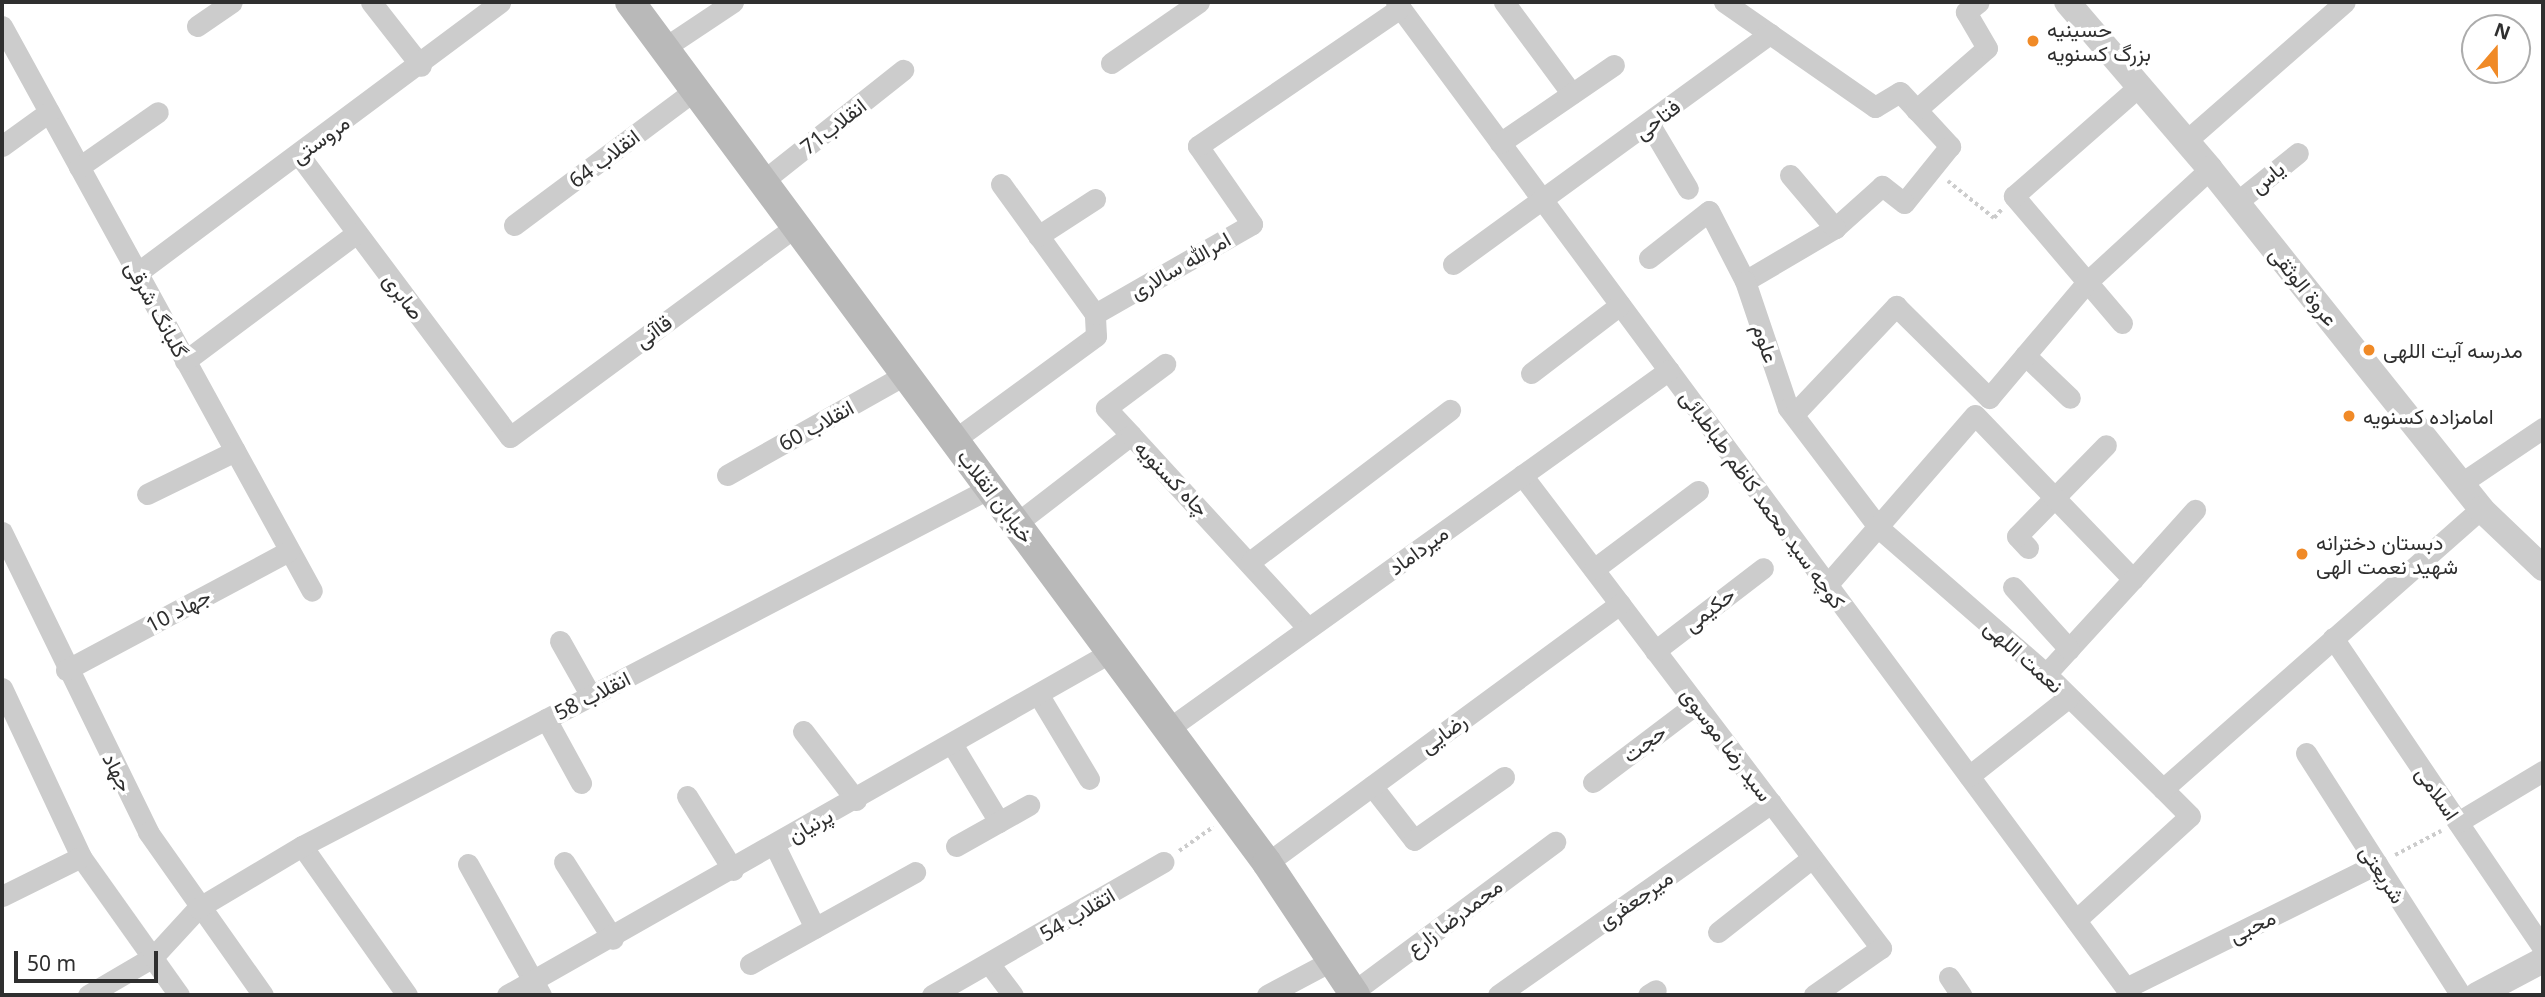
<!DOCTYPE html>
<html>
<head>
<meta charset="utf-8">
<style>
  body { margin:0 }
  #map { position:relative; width:2545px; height:997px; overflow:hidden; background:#fff; font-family:"Noto Sans",Vazirmatn,sans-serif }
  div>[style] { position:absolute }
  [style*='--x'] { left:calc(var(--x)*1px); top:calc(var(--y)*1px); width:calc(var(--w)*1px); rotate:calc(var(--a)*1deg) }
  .path>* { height:3.5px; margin-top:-1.75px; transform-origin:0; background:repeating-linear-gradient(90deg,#ccc 0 3.5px,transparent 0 7px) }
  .minor>* { height:21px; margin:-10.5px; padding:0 10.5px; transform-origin:10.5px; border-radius:10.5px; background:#ccc }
  .tertiary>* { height:26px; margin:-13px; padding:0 13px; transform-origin:13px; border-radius:13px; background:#ccc }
  .secondary>* { height:30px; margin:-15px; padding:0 15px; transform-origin:15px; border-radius:15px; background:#b9b9b9 }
  .dots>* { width:19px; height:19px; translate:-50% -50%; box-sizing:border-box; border:4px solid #fff; border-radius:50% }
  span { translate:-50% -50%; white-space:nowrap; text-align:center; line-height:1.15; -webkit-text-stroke:7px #fff; paint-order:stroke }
  .poi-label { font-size:21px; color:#2f2f2f }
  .left { translate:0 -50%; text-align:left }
  .street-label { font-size:21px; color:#2f2f2f }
  .frame { position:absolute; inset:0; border:4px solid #2f2f2f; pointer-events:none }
  .north { position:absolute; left:2461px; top:14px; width:70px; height:70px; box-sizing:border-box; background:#fff; border:2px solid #acacac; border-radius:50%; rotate:20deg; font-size:19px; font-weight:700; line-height:28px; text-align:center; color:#2f2f2f }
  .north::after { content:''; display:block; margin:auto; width:24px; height:32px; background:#f08a27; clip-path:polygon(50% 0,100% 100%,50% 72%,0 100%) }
  .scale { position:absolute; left:14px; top:951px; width:144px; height:32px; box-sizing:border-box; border:4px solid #2f2f2f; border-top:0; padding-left:9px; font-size:21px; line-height:24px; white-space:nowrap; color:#2f2f2f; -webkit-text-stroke:5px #fff; paint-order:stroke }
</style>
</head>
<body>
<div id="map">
  <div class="path">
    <div style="--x:1948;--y:181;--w:59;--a:38.8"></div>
    <div style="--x:1994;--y:218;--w:11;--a:-49"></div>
    <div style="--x:1179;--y:851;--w:42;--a:-35.2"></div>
    <div style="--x:2395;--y:855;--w:52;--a:-27.6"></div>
  </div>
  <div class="minor">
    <div style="--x:371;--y:2;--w:81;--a:52"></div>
    <div style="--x:1396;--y:2;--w:1235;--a:53.49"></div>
    <div style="--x:1504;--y:2;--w:114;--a:53.5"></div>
    <div style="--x:1724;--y:2;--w:184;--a:34.8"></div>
    <div style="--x:1875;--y:107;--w:29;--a:-31"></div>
    <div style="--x:1900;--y:92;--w:74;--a:47.2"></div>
    <div style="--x:1950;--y:146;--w:73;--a:128.9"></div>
    <div style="--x:1904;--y:203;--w:28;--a:-142"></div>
    <div style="--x:1882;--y:186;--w:63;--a:138.2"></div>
    <div style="--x:1835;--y:228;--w:104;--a:149.5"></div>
    <div style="--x:2;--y:26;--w:644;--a:61.25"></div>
    <div style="--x:197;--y:26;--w:42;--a:-34.4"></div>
    <div style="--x:664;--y:48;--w:83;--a:-33.7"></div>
    <div style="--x:1111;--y:63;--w:107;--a:-34.7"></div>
    <div style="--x:1916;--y:110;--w:94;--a:-41.1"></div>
    <div style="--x:1987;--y:48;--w:42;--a:-120.3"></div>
    <div style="--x:1966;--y:12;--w:16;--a:-38"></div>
    <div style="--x:1650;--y:125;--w:74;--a:59.3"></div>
    <div style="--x:2186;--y:141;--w:211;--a:-41.2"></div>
    <div style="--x:1500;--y:143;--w:138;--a:-34.4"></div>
    <div style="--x:2;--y:146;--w:58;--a:-35.9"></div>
    <div style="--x:299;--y:155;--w:352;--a:53.2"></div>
    <div style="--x:510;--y:437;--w:355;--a:-36.4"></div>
    <div style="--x:79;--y:167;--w:96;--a:-34.8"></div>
    <div style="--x:1790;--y:175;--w:70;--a:49.7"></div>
    <div style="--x:763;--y:181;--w:179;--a:-38.4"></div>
    <div style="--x:1001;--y:184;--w:160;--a:54.1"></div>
    <div style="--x:2237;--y:202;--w:78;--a:-38.8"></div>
    <div style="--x:514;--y:225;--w:226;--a:-36.7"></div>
    <div style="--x:1038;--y:236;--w:68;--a:-33"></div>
    <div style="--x:1649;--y:258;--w:76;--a:-38.1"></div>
    <div style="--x:1709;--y:211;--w:79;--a:62.8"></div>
    <div style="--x:1745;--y:281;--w:134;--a:71.3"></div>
    <div style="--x:1788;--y:408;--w:152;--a:52.8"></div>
    <div style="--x:1880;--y:529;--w:220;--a:41.1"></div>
    <div style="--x:2046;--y:674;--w:164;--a:44.5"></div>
    <div style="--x:1453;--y:264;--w:392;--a:-36"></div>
    <div style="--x:137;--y:273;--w:453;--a:-36.7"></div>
    <div style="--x:2122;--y:323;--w:167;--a:-130.4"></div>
    <div style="--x:2014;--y:196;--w:167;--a:-41.3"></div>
    <div style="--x:2025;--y:355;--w:62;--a:43.7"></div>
    <div style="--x:185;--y:361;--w:214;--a:-36.7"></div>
    <div style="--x:1531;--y:373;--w:112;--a:-37.4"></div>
    <div style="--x:1794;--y:414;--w:149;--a:-46.6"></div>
    <div style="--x:1896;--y:306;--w:131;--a:44.7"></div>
    <div style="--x:1989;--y:398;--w:152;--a:-49.8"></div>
    <div style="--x:2087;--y:282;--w:167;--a:-42.6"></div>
    <div style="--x:1131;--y:435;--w:37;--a:-133"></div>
    <div style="--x:1106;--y:408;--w:74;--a:-36.7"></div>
    <div style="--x:954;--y:440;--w:176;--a:-36.2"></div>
    <div style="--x:1096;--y:336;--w:22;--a:-93"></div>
    <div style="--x:1095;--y:314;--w:181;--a:-29.8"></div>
    <div style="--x:1252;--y:224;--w:95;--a:-124.7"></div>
    <div style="--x:1198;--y:146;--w:245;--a:-34.3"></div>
    <div style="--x:727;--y:475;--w:206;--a:-29.4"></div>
    <div style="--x:1522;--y:475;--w:594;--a:52.8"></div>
    <div style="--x:1881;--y:948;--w:82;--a:145"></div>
    <div style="--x:2463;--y:482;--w:97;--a:-34"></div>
    <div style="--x:147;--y:494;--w:98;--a:-26"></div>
    <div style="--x:1017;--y:523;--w:144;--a:-37.7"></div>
    <div style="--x:1131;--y:435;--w:262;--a:47.5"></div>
    <div style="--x:2;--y:532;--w:334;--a:64"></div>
    <div style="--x:148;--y:832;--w:199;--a:54.8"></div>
    <div style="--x:2028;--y:548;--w:16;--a:-133"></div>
    <div style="--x:2017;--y:536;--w:127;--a:-45.6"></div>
    <div style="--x:1251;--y:561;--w:250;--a:-37.2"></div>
    <div style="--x:1594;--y:569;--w:130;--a:-36.9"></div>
    <div style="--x:2133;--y:579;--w:93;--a:-48.1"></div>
    <div style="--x:1827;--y:585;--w:225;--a:-49"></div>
    <div style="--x:1975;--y:415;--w:228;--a:46.1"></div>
    <div style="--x:2133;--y:579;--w:129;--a:132.5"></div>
    <div style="--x:2013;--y:587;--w:84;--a:47.9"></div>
    <div style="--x:2333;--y:638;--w:374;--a:55.9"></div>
    <div style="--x:560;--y:641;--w:63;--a:60.6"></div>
    <div style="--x:1655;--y:651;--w:136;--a:-37.5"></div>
    <div style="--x:66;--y:670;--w:253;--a:-28.1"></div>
    <div style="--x:2;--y:688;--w:187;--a:64.9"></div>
    <div style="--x:81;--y:857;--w:169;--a:54.6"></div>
    <div style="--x:1038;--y:694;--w:99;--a:59"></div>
    <div style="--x:546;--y:719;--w:73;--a:61.3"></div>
    <div style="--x:1168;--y:729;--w:616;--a:-35.62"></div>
    <div style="--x:803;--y:731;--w:87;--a:52.5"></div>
    <div style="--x:952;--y:744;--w:91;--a:58.9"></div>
    <div style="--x:2306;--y:753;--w:287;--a:57.4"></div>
    <div style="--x:1969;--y:776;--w:127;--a:-38.3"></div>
    <div style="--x:1593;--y:782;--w:129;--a:-37.1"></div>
    <div style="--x:1372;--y:786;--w:68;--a:52.1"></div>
    <div style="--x:1414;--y:840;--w:110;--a:-35"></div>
    <div style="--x:687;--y:796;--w:87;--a:58.1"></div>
    <div style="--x:2458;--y:822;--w:99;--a:-31"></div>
    <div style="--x:302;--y:846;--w:182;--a:54.8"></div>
    <div style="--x:775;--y:846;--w:91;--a:64"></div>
    <div style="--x:956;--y:846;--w:84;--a:-29.3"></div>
    <div style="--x:564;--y:862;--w:91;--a:57.5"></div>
    <div style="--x:1267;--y:863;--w:438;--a:-36.3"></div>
    <div style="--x:468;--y:864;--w:150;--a:60.9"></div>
    <div style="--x:2;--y:896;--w:88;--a:-26.3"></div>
    <div style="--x:2076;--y:920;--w:154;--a:-42.4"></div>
    <div style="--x:2190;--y:816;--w:38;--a:-135"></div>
    <div style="--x:2163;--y:789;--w:424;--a:-41.4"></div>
    <div style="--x:1718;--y:932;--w:120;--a:-38.2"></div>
    <div style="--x:750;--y:964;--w:189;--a:-29.1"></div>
    <div style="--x:991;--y:966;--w:36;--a:53"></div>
    <div style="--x:1949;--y:977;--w:22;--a:56"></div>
    <div style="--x:2126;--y:988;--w:280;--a:-26.3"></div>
    <div style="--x:1353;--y:992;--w:252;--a:-36.6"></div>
    <div style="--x:88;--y:995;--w:75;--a:-30.3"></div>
    <div style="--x:153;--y:957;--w:67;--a:-47.4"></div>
    <div style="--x:198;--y:908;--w:121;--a:-30.8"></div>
    <div style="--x:302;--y:846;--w:776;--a:-27.49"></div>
    <div style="--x:507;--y:995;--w:695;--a:-29.59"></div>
    <div style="--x:932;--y:995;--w:267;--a:-29.9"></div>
    <div style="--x:1267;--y:995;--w:72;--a:-28"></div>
    <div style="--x:1498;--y:995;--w:334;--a:-35.1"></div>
    <div style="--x:1648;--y:995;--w:9;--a:-32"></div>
  </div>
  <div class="tertiary">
    <div style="--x:2067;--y:2;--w:220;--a:49.4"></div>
    <div style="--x:2210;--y:169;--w:435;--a:51.4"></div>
    <div style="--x:2481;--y:509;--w:86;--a:43.6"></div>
    <div style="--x:2477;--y:995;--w:75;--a:-27.9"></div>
  </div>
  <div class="secondary">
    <div style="--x:630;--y:2;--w:1071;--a:53.5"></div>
    <div style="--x:1267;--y:863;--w:159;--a:56.3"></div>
  </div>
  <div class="dots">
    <div style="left:2033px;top:41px;background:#f08a27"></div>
    <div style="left:2369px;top:350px;background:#f08a27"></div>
    <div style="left:2349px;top:416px;background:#f08a27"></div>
    <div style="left:2302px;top:554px;background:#f08a27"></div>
  </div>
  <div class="poi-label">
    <span class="left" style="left:2047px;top:41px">حسینیه<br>بزرگ کسنویه</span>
    <span class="left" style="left:2383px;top:350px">مدرسه آیت اللهی</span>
    <span class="left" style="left:2363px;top:416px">امامزاده کسنویه</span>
    <span class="left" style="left:2316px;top:554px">دبستان دخترانه<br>شهید نعمت الهی</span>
  </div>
  <div class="street-label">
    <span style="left:1657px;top:119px;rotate:-37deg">فتاحی</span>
    <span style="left:833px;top:126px;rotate:-38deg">انقلاب71</span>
    <span style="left:320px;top:139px;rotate:-36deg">مروستی</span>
    <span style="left:604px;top:158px;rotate:-37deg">انقلاب 64</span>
    <span style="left:2267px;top:177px;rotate:-39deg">یاس</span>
    <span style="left:1180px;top:265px;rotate:-30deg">امرالله سالاری</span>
    <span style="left:2304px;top:286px;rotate:51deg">عروة الوثقی</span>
    <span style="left:404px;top:296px;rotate:53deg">صابری</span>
    <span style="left:157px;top:309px;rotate:61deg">گلبانگ شرقی</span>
    <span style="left:653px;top:331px;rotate:-36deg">قاآنی</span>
    <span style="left:1766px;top:343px;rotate:71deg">علوم</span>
    <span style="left:816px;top:425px;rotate:-29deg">انقلاب 60</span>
    <span style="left:1172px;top:478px;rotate:46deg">چاه کسنویه</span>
    <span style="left:996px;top:496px;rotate:53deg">خیابان انقلاب</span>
    <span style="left:1763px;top:499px;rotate:54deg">کوچه سید محمد کاظم طباطبائی</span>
    <span style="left:1418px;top:550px;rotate:-36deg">میرداماد</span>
    <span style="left:1709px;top:609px;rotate:-38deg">حکیمی</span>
    <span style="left:178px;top:610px;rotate:-28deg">جهاد 10</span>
    <span style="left:2024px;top:656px;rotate:42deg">نعمت اللهی</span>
    <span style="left:592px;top:695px;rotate:-27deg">انقلاب 58</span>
    <span style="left:1443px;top:733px;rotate:-36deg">رضایی</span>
    <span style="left:1644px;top:743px;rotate:-37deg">حجت</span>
    <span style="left:1727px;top:744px;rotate:53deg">سید رضا موسوی</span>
    <span style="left:118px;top:772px;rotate:63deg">جهاد</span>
    <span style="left:2438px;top:793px;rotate:56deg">اسلامی</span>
    <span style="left:810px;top:825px;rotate:-30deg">پرنیان</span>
    <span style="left:2383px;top:874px;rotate:57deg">شریعتی</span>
    <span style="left:1635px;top:899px;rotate:-35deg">میرجعفری</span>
    <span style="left:1077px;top:914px;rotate:-31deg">اتقلاب 54</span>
    <span style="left:1454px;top:917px;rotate:-37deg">محمدرضا زارع</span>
    <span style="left:2252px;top:926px;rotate:-26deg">محبی</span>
  </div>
  <div class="frame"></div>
  <div class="north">N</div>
  <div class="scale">50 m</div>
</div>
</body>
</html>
